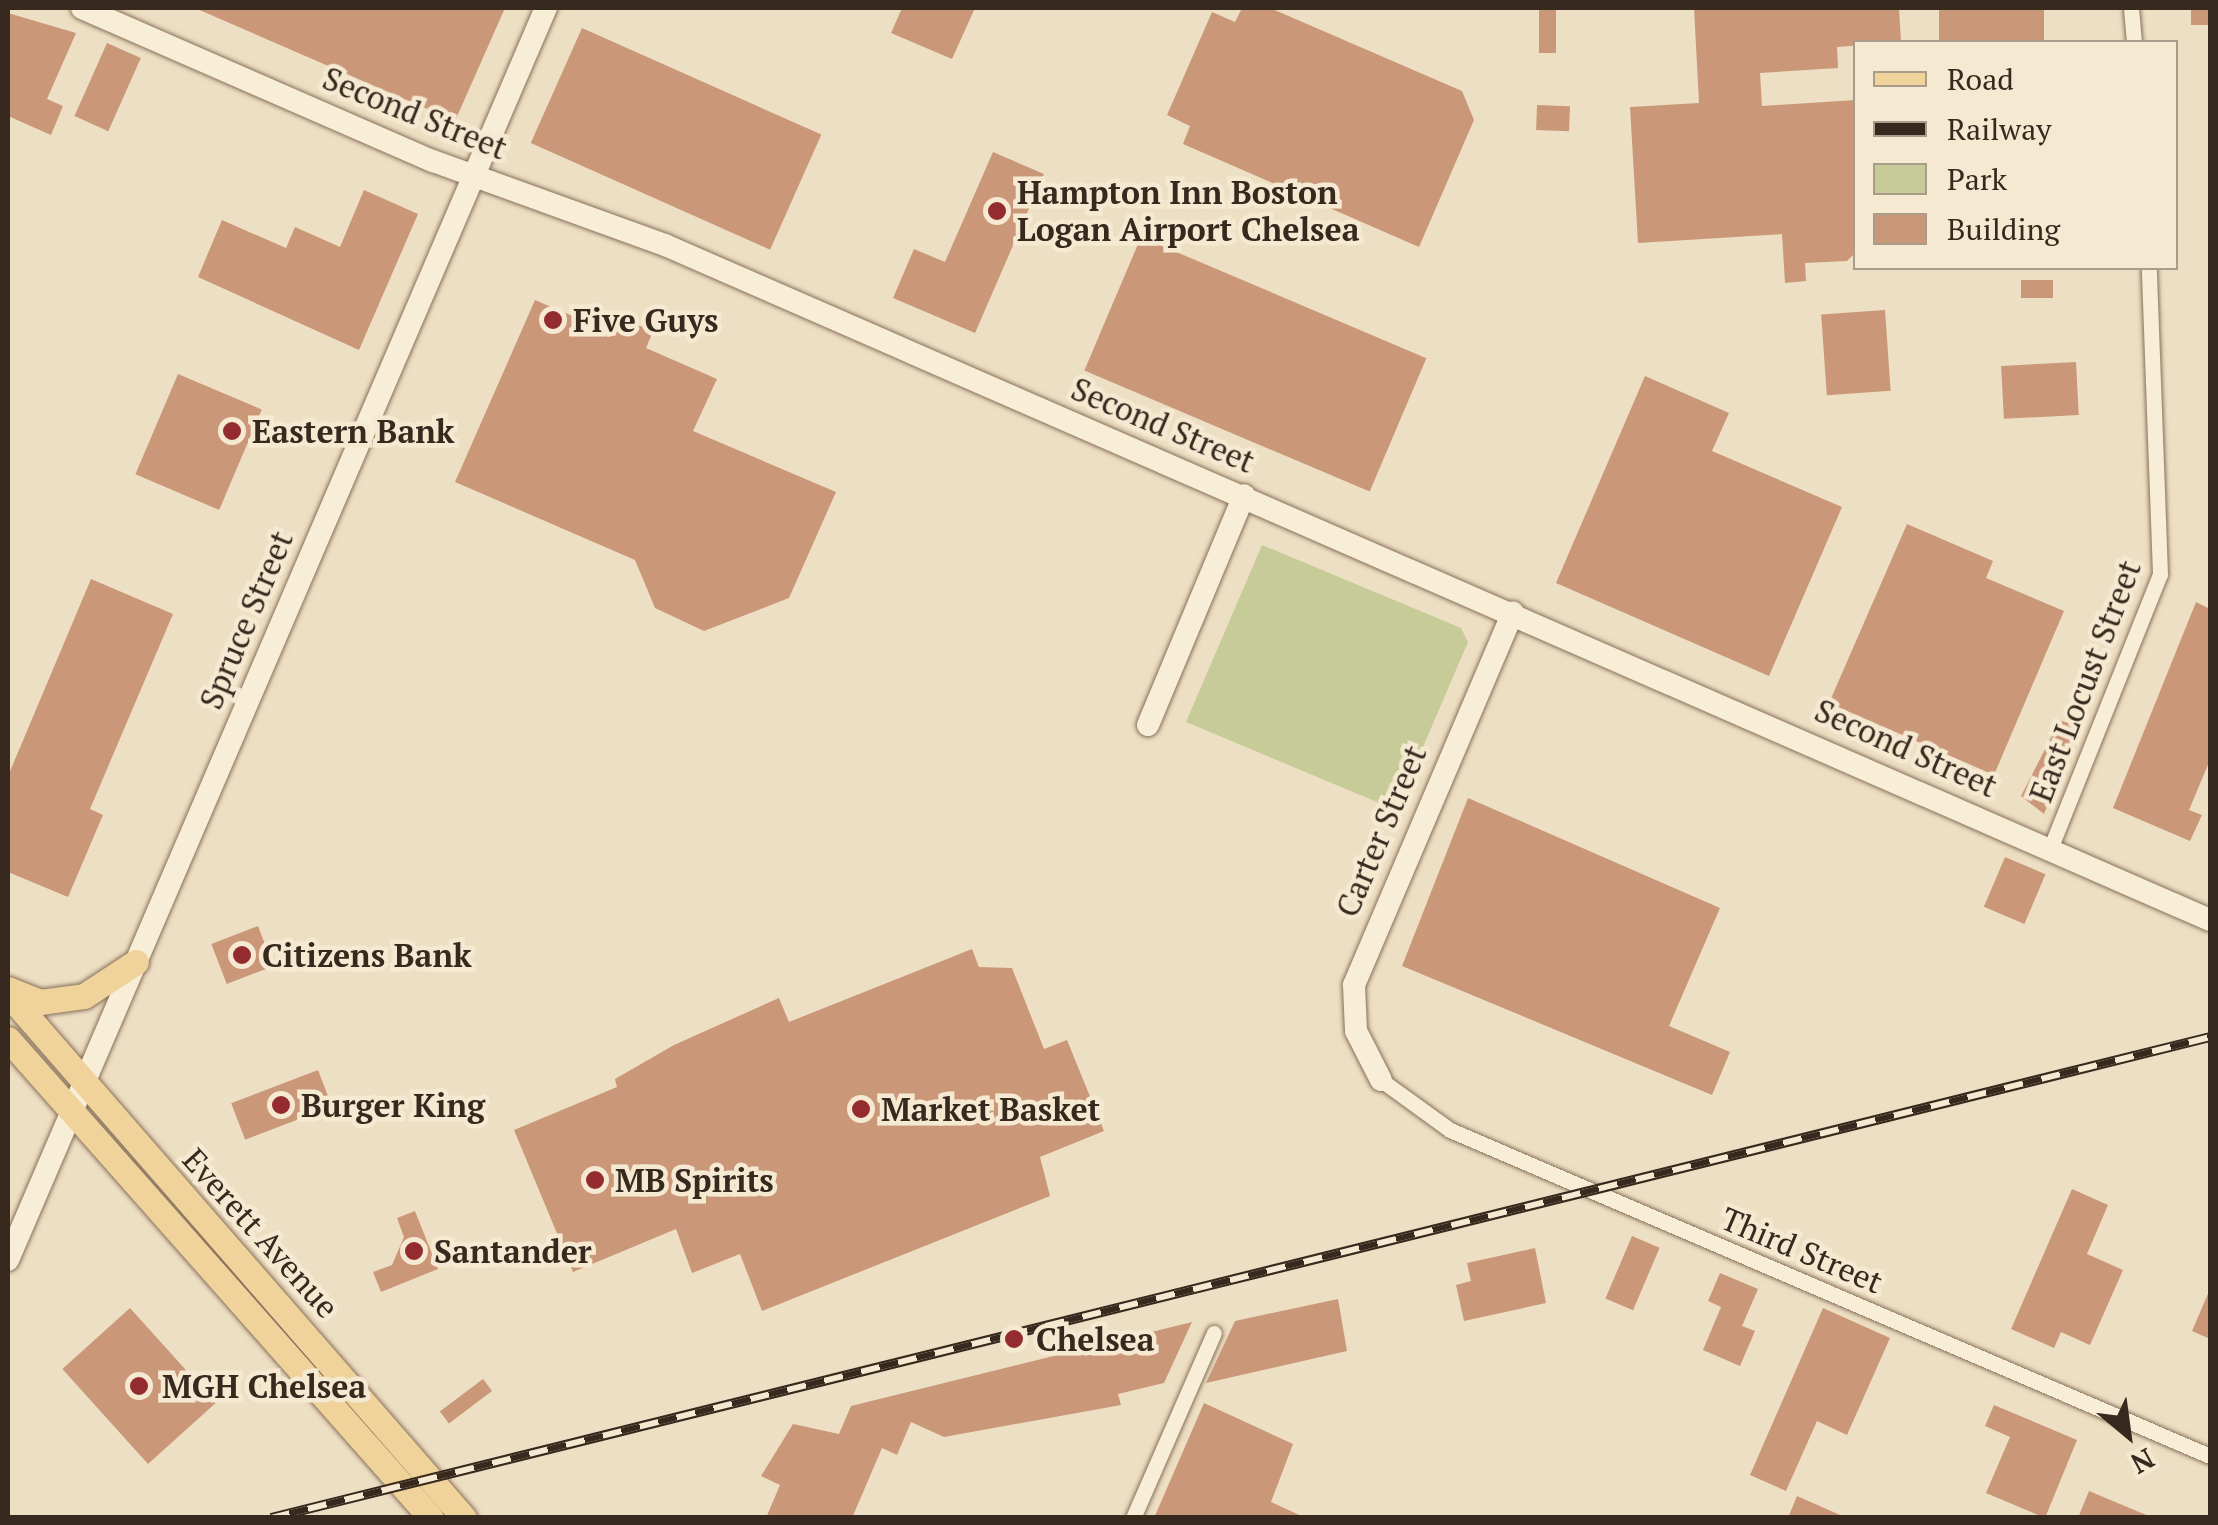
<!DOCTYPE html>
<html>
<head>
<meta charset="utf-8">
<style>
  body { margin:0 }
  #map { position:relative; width:2218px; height:1525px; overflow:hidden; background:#eddfc3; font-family:"PT Serif",serif }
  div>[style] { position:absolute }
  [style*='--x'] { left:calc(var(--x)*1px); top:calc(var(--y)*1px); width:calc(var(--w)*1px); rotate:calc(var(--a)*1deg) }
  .green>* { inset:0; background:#c6cb97 }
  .building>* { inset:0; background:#ca9879; transform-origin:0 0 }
  .roads { filter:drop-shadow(0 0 2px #87705a) drop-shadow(0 0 2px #87705a) }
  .street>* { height:15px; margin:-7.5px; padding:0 7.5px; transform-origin:7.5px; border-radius:7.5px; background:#f8edd6 }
  .secondary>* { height:22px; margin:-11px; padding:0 11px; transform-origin:11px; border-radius:11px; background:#f8edd6 }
  .primary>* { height:25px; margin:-12.5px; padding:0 12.5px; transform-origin:12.5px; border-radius:12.5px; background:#f0d29b }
  .rail>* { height:10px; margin-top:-5px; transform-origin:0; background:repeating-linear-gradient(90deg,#f5e9d2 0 19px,#37291e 0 38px); box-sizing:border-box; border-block:2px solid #37291e }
  .dots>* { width:28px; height:28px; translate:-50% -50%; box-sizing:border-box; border:5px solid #f5e9d2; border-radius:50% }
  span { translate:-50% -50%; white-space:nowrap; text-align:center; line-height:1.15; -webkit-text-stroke:9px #f5e9d2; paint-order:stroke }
  .street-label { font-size:32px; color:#37291e }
  .poi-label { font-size:32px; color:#37291e; font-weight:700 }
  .left { translate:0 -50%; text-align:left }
  .frame { position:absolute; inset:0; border:10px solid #37291e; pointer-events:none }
  .legend { position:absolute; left:1853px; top:40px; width:325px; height:230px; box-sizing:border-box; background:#f5e9d2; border:2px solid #a99c8a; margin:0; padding:12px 18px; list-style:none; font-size:30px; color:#37291e }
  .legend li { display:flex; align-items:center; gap:20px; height:50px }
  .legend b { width:50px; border:2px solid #a99c8a }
  .north { position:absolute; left:2078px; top:1385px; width:100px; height:100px; -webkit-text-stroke:8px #f5e9d2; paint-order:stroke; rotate:151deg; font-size:28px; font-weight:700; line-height:40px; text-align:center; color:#37291e }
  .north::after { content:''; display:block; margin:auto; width:35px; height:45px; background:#37291e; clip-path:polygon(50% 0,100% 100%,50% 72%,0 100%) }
</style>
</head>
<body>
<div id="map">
  <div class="green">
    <div style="clip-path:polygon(1262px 545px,1461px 628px,1468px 642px,1396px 810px,1186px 722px)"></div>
  </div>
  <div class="building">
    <div style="clip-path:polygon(195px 8px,505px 8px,455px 121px)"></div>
    <div style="clip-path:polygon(902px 8px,975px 8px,952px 59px,891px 33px)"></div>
    <div style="clip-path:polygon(1242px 8px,1270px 8px,1462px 91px,1474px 120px,1419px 247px,1183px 144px,1190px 126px,1167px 115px,1212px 12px,1235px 22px)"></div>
    <div style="left:1539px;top:8px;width:17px;height:45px"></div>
    <div style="clip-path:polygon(1694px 8px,1899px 8px,1901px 42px,1837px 47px,1838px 68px,1760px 73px,1762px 106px,1856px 100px,1855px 253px,1847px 261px,1805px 263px,1806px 281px,1785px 283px,1782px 234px,1638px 243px,1630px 107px,1699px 103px)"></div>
    <div style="left:1939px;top:8px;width:105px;height:34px"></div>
    <div style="left:2191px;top:8px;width:19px;height:17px"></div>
    <div style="clip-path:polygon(8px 13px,76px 33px,47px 99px,63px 106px,51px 135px,8px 116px)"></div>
    <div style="left:582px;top:28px;width:262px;height:126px;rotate:24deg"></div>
    <div style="left:107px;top:43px;width:37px;height:80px;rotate:24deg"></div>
    <div style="left:1537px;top:105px;width:33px;height:25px;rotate:2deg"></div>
    <div style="clip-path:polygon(993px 152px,1044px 174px,975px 333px,893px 298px,914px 249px,945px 262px)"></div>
    <div style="clip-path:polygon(364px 190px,418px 214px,359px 350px,198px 277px,222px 220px,286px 248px,295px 227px,340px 247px)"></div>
    <div style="left:1141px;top:237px;width:310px;height:145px;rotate:23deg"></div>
    <div style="left:2053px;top:280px;width:18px;height:32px;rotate:90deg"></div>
    <div style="clip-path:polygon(535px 300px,594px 325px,597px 317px,654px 329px,646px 348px,717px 379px,693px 431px,836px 492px,789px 598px,704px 631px,655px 608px,635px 560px,455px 482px)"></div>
    <div style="left:1885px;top:310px;width:81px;height:64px;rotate:86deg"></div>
    <div style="left:2076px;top:362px;width:53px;height:75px;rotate:87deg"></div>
    <div style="left:178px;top:374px;width:91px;height:109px;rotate:23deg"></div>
    <div style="clip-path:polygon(1645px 376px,1729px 413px,1712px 451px,1842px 507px,1769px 676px,1556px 583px)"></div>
    <div style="clip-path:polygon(1907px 524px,1993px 561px,1986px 578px,2064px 611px,1994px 775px,1829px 703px)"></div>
    <div style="clip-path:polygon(91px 579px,173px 614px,90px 809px,103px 815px,68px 897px,8px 872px,8px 776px)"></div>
    <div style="clip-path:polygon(2196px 602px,2210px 609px,2210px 760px,2189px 810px,2202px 815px,2190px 841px,2113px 808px)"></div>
    <div style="clip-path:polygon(2060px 720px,2080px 728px,2044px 814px,2021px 796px)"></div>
    <div style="clip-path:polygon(1468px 798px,1720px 908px,1669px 1026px,1730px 1052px,1712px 1095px,1402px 966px)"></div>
    <div style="left:2005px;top:857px;width:44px;height:54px;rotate:23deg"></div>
    <div style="left:258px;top:926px;width:43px;height:50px;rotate:69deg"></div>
    <div style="clip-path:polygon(972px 949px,979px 967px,1012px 968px,1044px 1049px,1067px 1040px,1104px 1131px,1040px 1157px,1050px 1196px,762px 1311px,740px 1254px,692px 1273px,676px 1229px,573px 1272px,514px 1130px,617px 1087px,615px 1079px,674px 1045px,779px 998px,789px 1022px)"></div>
    <div style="left:318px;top:1070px;width:39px;height:93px;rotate:69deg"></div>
    <div style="clip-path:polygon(2072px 1189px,2108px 1205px,2087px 1254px,2123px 1270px,2090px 1345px,2061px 1332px,2054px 1348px,2011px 1329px)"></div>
    <div style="clip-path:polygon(415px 1211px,438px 1269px,381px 1292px,373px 1272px,392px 1265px,404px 1237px,397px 1218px)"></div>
    <div style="left:1632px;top:1236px;width:30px;height:68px;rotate:23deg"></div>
    <div style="clip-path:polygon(1535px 1248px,1546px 1303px,1464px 1321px,1456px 1285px,1471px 1281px,1467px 1263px)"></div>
    <div style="clip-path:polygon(1720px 1273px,1758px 1289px,1742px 1326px,1755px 1331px,1740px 1366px,1703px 1350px,1721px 1307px,1708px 1301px)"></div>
    <div style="clip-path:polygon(2210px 1289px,2210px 1339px,2192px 1331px)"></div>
    <div style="clip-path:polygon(1338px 1299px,1347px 1351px,1206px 1383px,1235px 1321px)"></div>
    <div style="left:130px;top:1308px;width:128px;height:91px;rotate:48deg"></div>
    <div style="clip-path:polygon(1823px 1308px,1890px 1338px,1847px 1435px,1817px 1421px,1786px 1491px,1750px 1475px)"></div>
    <div style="clip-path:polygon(1192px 1322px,1164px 1383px,1118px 1394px,1121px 1405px,944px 1437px,911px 1422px,897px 1455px,882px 1448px,852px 1518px,766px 1518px,780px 1485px,761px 1476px,793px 1424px,839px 1434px,851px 1406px)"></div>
    <div style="left:483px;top:1379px;width:15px;height:54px;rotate:53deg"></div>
    <div style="clip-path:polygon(1204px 1403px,1293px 1444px,1271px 1502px,1306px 1518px,1154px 1518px)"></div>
    <div style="clip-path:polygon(1994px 1405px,2077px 1440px,2045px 1518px,1986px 1493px,2010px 1437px,1985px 1426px)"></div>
    <div style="clip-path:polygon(2089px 1491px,2151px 1517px,2151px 1518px,2078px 1518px)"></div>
    <div style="clip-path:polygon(1797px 1496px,1847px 1518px,1788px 1518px)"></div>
  </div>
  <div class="roads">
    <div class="street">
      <div style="--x:2131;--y:8;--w:34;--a:85"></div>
      <div style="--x:2050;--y:849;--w:296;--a:-68.2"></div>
      <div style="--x:2160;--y:574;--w:306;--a:-92.1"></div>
      <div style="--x:1381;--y:1080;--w:85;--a:35.9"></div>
      <div style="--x:1450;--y:1130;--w:827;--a:23.22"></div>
      <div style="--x:1133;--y:1518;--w:202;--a:-66.4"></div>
    </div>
    <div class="secondary">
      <div style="--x:82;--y:8;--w:383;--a:23.6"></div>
      <div style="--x:433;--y:161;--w:247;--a:19.9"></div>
      <div style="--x:665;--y:245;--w:1686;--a:23.6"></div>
      <div style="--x:1148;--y:725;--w:249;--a:-67.3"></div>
      <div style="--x:1381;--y:1080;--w:55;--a:-117"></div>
      <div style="--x:1356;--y:1031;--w:46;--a:-92.5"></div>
      <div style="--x:1354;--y:985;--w:405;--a:-66.9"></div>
      <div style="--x:8;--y:1260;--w:1363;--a:-66.75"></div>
    </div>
    <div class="primary">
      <div style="--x:8;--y:989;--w:35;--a:22"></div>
      <div style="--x:40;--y:1002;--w:44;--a:-7.8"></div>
      <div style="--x:84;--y:996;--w:62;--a:-33.2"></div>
      <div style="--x:8;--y:994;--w:695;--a:48.97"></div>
      <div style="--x:8;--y:1039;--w:639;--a:48.55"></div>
    </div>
  </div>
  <div class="rail">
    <div style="--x:271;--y:1518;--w:1998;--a:-13.93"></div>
  </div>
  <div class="dots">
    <div style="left:997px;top:211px;background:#942b2f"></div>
    <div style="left:553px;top:320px;background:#942b2f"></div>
    <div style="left:232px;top:431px;background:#942b2f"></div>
    <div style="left:242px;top:955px;background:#942b2f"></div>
    <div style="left:281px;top:1105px;background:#942b2f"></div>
    <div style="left:861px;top:1109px;background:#942b2f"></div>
    <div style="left:595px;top:1180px;background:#942b2f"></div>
    <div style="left:414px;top:1251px;background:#942b2f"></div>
    <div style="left:1014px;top:1339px;background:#942b2f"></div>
    <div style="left:139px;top:1386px;background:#942b2f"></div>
  </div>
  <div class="street-label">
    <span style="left:415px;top:113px;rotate:22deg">Second Street</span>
    <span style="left:1163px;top:425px;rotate:23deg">Second Street</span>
    <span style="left:246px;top:620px;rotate:-67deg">Spruce Street</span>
    <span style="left:2085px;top:681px;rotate:-69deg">East Locust Street</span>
    <span style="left:1906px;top:748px;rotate:24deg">Second Street</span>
    <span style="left:1381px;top:831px;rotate:-67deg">Carter Street</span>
    <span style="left:261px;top:1233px;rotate:48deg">Everett Avenue</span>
    <span style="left:1802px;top:1250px;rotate:23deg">Third Street</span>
  </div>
  <div class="poi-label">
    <span class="left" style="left:1017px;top:211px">Hampton Inn Boston<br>Logan Airport Chelsea</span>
    <span class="left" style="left:573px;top:320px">Five Guys</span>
    <span class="left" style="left:252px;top:431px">Eastern Bank</span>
    <span class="left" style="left:262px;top:955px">Citizens Bank</span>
    <span class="left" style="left:301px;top:1105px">Burger King</span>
    <span class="left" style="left:881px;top:1109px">Market Basket</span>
    <span class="left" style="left:615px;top:1180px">MB Spirits</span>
    <span class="left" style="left:434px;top:1251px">Santander</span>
    <span class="left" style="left:1036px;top:1339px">Chelsea</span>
    <span class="left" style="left:162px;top:1386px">MGH Chelsea</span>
  </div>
  <div class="frame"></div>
  <ul class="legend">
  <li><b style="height:12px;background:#f0d29b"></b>Road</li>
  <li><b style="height:12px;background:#37291e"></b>Railway</li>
  <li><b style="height:28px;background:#c6cb97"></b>Park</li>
  <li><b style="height:28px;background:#ca9879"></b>Building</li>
  </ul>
  <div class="north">N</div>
</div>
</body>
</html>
